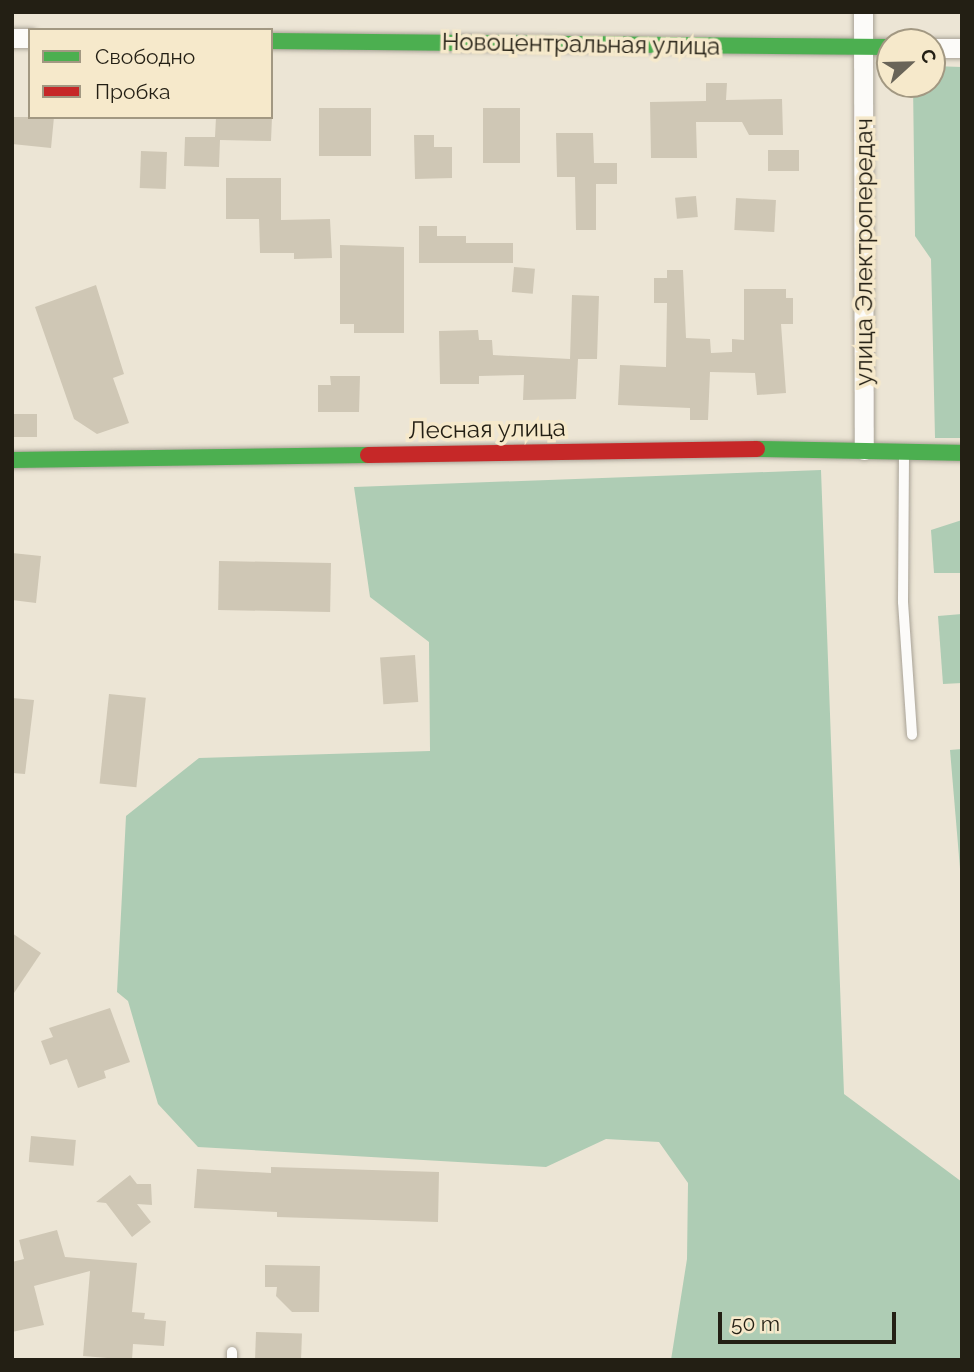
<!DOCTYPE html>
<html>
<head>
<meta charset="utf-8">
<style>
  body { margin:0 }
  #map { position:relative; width:974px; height:1372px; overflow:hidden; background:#ece5d5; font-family:Raleway,sans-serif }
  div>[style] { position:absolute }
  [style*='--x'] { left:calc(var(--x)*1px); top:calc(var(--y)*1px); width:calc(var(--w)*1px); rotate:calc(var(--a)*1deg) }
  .forest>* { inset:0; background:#aeccb4 }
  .building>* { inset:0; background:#cfc7b5; transform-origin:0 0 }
  .roads { filter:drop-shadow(0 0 2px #a8a296) drop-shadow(0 0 2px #a8a296) }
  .lane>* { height:10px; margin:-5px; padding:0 5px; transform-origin:5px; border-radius:5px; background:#fcfbf9 }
  .street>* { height:19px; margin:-9.5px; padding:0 9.5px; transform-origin:9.5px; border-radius:9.5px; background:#fcfbf9 }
  .fast>* { height:16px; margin:-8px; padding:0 8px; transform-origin:8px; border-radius:8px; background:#4caf50 }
  .jam>* { height:16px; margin:-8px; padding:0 8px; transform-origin:8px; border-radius:8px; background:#c62828 }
  span { translate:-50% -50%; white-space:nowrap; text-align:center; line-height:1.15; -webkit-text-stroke:7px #f6e9cb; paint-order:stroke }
  .street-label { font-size:24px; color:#231f14 }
  .frame { position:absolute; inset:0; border:14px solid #231f14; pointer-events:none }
  .legend { position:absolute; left:28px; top:28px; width:245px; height:91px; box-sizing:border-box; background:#f6e9cb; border:2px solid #a29882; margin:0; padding:9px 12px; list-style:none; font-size:21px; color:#231f14 }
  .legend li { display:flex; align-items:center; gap:14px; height:35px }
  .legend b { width:35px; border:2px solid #a29882 }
  .north { position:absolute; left:876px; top:28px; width:70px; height:70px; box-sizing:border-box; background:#f6e9cb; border:2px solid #a29882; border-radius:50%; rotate:68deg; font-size:19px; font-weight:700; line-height:28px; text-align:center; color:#231f14 }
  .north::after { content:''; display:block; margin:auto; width:24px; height:32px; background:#696458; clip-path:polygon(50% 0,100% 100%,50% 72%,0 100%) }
  .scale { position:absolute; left:718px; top:1312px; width:178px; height:32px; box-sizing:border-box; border:4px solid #231f14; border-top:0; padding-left:9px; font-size:21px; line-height:24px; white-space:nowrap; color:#231f14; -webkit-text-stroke:5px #f6e9cb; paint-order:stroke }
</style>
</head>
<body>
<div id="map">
  <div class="forest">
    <div style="clip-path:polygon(932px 66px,962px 67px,962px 438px,935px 438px,931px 259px,915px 236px,913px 84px,932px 84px)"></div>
    <div style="clip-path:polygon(821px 470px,844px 1094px,962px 1182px,962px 1360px,671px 1360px,687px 1259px,688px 1183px,659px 1142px,606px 1139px,546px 1167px,198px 1147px,158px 1104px,128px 1001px,117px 992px,126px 816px,199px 758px,430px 751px,429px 642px,370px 597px,354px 487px)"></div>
    <div style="clip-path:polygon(962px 520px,962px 573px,934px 573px,931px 530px)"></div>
    <div style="clip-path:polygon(962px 614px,962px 683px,943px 684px,938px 616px)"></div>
    <div style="clip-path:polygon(962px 749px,962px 892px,950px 750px)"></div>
  </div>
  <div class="building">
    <div style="clip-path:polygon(706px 83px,727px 83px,726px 100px,782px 99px,783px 135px,749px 135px,742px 122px,696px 122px,697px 158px,651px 158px,650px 102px,706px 101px)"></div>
    <div style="left:319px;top:108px;width:52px;height:48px"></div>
    <div style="left:483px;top:108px;width:37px;height:55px"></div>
    <div style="clip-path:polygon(12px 117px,54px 117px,51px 148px,12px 144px)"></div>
    <div style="clip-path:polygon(216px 117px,272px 117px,271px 141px,220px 140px,219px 167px,184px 166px,185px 137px,215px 137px)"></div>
    <div style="clip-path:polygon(556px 133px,593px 133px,594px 163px,617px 163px,617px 184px,596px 184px,596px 230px,576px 230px,575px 177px,557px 177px)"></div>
    <div style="clip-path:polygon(414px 135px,434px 135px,434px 147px,452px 147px,452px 178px,415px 179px)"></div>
    <div style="left:768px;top:150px;width:31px;height:21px"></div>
    <div style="left:141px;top:151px;width:26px;height:37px;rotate:2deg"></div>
    <div style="clip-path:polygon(226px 178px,281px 178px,281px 220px,330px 219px,332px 258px,294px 259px,294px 253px,260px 253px,259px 219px,226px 219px)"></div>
    <div style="left:696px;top:196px;width:21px;height:21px;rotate:85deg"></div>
    <div style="left:736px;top:198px;width:40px;height:32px;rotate:3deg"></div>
    <div style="clip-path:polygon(419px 226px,437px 226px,437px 236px,466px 236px,466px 243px,513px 243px,513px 263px,419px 263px)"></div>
    <div style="clip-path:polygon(340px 245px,404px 247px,404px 333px,354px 333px,354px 324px,340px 324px)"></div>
    <div style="left:514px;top:267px;width:21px;height:25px;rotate:5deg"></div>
    <div style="clip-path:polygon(667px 270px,683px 270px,686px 338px,710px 339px,711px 353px,732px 352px,732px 339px,744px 340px,744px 289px,786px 289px,786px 298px,793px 298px,793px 324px,781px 324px,786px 393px,757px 395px,755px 373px,710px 372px,708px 420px,690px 420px,690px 408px,618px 405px,620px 365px,666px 367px,667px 303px,654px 303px,654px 278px,667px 278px)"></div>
    <div style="clip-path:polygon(96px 285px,124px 374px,113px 378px,129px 423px,97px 434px,74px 419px,35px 307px)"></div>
    <div style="clip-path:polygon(572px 295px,599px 296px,597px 359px,570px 359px,578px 359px,576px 399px,523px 400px,524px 375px,479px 376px,479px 384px,440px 384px,439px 331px,478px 330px,479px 340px,492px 340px,493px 355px,570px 359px)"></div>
    <div style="clip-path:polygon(330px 376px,360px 376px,359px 412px,318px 412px,318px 385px,331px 385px)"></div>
    <div style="left:12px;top:414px;width:25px;height:23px"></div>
    <div style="clip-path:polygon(12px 553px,41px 556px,36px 603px,12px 600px)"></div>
    <div style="left:219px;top:561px;width:112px;height:49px;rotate:1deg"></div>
    <div style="left:415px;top:655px;width:47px;height:35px;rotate:86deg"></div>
    <div style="left:109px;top:694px;width:37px;height:90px;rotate:6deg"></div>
    <div style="clip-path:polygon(12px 698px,34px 700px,25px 774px,12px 773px)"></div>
    <div style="clip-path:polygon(12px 933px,41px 953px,12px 996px)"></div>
    <div style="clip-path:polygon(110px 1008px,130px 1062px,104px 1071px,106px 1078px,78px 1088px,67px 1059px,50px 1065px,41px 1041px,53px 1037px,49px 1028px)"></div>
    <div style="left:31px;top:1136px;width:45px;height:26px;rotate:5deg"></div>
    <div style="clip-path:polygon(271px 1167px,439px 1172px,438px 1222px,277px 1217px,277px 1212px,194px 1208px,197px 1169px,271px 1173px)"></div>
    <div style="clip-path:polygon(130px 1175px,137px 1184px,151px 1184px,152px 1205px,137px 1204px,151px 1222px,132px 1237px,106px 1203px,96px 1202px)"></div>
    <div style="clip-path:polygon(57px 1230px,65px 1257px,137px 1263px,132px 1312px,145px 1313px,144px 1319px,166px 1321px,164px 1346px,133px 1344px,132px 1360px,83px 1356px,90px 1271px,34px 1286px,44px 1325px,12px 1332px,12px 1262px,24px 1259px,19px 1240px)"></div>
    <div style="clip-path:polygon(265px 1265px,320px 1266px,319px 1312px,292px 1312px,276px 1296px,277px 1287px,265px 1287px)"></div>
    <div style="left:256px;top:1332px;width:46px;height:28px;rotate:2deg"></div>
  </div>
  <div class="roads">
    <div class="lane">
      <div style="--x:904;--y:456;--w:146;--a:90.4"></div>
      <div style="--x:903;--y:602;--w:133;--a:86.1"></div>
      <div style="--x:232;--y:1360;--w:8;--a:-90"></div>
    </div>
    <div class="street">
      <div style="--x:863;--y:12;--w:438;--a:89.9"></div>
      <div style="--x:12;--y:38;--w:18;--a:0"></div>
      <div style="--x:932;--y:48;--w:30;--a:0"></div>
    </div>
    <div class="fast">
      <div style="--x:271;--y:41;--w:619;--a:0.56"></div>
      <div style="--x:757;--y:449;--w:205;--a:1.1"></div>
      <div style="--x:12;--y:460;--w:356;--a:-0.8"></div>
    </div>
    <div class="jam">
      <div style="--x:368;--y:455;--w:389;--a:-0.9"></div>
    </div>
  </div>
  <div class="street-label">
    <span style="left:581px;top:44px;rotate:1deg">Новоцентральная улица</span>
    <span style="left:864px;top:252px;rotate:-90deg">улица Электропередач</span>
    <span style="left:487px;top:429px;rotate:-1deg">Лесная улица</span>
  </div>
  <div class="frame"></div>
  <ul class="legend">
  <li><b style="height:9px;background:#4caf50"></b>Свободно</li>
  <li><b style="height:9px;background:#c62828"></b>Пробка</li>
  </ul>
  <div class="north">С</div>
  <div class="scale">50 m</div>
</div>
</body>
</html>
